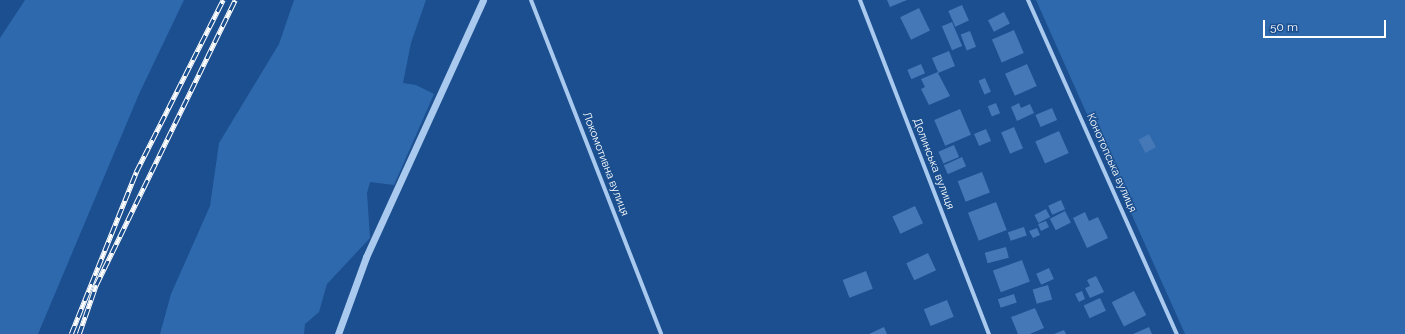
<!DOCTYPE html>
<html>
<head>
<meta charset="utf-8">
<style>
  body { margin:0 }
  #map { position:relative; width:1405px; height:334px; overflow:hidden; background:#1b4f8f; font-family:Raleway,sans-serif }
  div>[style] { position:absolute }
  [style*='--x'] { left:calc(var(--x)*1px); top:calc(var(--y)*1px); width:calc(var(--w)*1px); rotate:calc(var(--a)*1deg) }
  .green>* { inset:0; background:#2e69ad }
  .building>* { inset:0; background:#4478b7; transform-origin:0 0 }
  .minor>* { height:4px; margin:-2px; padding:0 2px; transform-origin:2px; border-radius:2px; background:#a9c9ee }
  .tertiary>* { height:7px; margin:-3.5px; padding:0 3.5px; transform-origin:3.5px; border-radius:3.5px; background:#a9c9ee }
  .rail>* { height:4.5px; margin-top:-2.25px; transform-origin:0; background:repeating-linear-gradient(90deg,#1b4f8f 0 9px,#fff 0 18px); box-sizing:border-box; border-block:1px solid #fff }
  span { translate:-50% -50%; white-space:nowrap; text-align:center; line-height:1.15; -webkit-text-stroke:3px #1b4f8f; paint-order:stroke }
  .street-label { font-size:11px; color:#fff }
  .scale { position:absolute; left:1263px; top:20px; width:123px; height:18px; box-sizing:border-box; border:2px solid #fff; border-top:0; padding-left:5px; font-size:12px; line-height:14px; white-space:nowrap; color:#fff; -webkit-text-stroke:3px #1b4f8f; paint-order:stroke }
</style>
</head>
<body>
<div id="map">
  <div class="green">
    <div style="clip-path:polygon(25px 0,184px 0,139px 94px,38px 334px,0 334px,0 38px)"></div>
    <div style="clip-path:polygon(294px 0,426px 0,411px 43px,403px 83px,416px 85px,434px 94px,394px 185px,370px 182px,367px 193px,370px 238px,327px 284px,319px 312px,305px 324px,304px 334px,160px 334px,171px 294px,210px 206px,219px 143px,279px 44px)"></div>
    <div style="clip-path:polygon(1036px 0,1405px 0,1405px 334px,1185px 334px)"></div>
  </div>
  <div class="building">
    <div style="clip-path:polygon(887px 0,907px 0,890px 7px)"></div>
    <div style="left:962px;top:5px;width:17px;height:15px;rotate:66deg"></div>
    <div style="left:919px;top:8px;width:25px;height:21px;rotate:64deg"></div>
    <div style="left:1004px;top:12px;width:13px;height:18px;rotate:63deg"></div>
    <div style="left:952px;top:22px;width:26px;height:11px;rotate:67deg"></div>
    <div style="left:1014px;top:30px;width:25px;height:24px;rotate:67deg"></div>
    <div style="left:970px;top:31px;width:17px;height:10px;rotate:69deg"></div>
    <div style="clip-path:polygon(949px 51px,955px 66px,938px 73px,950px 96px,929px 105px,921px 89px,925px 87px,921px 79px,938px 72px,932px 58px)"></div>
    <div style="left:921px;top:64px;width:10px;height:15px;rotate:66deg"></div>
    <div style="left:1027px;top:64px;width:24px;height:24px;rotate:66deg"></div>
    <div style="left:985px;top:78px;width:15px;height:7px;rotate:67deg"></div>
    <div style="left:996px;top:103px;width:11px;height:9px;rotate:68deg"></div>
    <div style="clip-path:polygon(1019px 103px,1021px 108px,1030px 104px,1034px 113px,1017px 121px,1011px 107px)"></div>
    <div style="left:1052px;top:108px;width:13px;height:18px;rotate:67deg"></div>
    <div style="left:960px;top:109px;width:28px;height:28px;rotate:67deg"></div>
    <div style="left:1014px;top:127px;width:23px;height:14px;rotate:67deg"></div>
    <div style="left:986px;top:129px;width:13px;height:13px;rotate:67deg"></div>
    <div style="left:1059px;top:131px;width:24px;height:26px;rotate:66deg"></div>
    <div style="left:1149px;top:134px;width:15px;height:12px;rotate:62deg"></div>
    <div style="left:954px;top:145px;width:13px;height:17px;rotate:67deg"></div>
    <div style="left:962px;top:157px;width:10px;height:20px;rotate:66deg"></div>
    <div style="left:982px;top:172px;width:22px;height:26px;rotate:69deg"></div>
    <div style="left:1061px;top:200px;width:10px;height:14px;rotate:66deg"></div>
    <div style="left:996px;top:202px;width:30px;height:30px;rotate:69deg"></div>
    <div style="left:915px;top:206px;width:19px;height:25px;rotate:65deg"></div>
    <div style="left:1046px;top:209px;width:9px;height:13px;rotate:63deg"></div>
    <div style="left:1065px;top:211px;width:13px;height:17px;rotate:63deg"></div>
    <div style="clip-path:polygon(1085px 212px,1089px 221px,1098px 217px,1108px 238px,1087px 248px,1073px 218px)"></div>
    <div style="clip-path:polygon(1046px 221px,1049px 227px,1041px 231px,1038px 224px)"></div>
    <div style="left:1024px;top:227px;width:9px;height:17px;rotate:72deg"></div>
    <div style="clip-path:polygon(1037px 228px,1040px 235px,1033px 238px,1029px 231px)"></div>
    <div style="left:1006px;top:247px;width:11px;height:22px;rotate:75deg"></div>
    <div style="left:928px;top:253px;width:19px;height:24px;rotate:65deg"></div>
    <div style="left:1022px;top:260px;width:23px;height:31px;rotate:70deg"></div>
    <div style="left:1049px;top:268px;width:12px;height:14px;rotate:66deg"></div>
    <div style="left:866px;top:271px;width:19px;height:25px;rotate:69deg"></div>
    <div style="clip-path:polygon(1096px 276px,1104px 292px,1090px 298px,1085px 288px,1090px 286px,1087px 280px)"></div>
    <div style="left:1048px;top:285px;width:15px;height:16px;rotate:74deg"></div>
    <div style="clip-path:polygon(1082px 291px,1085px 299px,1079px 302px,1075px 294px)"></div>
    <div style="left:1134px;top:291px;width:27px;height:25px;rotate:63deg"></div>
    <div style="left:1014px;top:294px;width:9px;height:17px;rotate:72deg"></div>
    <div style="left:1100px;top:298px;width:14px;height:18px;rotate:65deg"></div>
    <div style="left:947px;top:300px;width:18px;height:25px;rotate:68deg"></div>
    <div style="clip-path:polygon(1035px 308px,1044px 328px,1030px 334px,1018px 334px,1011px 317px)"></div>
    <div style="clip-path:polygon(884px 327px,887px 334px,869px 334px)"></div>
    <div style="clip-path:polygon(1149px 327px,1152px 334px,1133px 334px)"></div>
    <div style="clip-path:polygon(1064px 330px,1066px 334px,1054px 334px)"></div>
  </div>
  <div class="minor">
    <div style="--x:531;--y:0;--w:358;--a:68.7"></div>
    <div style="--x:860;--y:0;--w:358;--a:68.9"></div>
    <div style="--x:1028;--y:0;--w:366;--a:66"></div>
  </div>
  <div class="tertiary">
    <div style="--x:338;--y:334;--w:82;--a:-70"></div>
    <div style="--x:366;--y:257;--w:282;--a:-65.5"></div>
  </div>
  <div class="rail">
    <div style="--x:71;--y:334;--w:175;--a:-68.1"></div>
    <div style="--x:136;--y:172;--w:193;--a:-63.2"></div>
    <div style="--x:79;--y:334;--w:52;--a:-70.9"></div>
    <div style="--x:96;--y:285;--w:317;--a:-64"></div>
  </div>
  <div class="street-label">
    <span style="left:1111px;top:163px;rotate:66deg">Конотопська вулиця</span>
    <span style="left:605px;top:164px;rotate:69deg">Локомотивна вулиця</span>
    <span style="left:933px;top:164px;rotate:69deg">Долинська вулиця</span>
  </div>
  <div class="scale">50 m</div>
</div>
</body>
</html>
